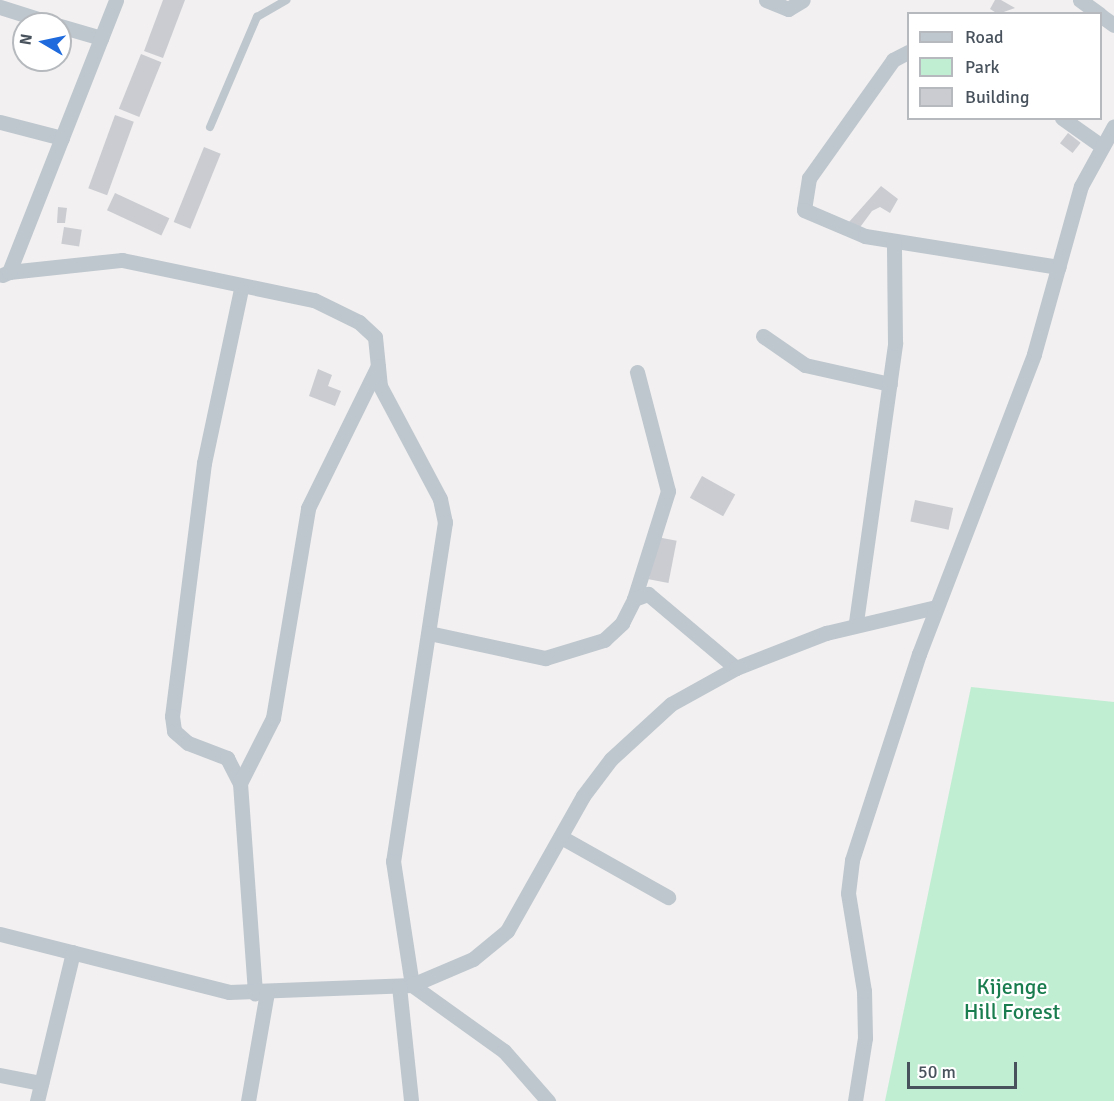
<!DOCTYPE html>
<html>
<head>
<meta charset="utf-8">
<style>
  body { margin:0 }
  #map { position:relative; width:1114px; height:1101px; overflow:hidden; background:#f2f0f0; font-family:Signika,sans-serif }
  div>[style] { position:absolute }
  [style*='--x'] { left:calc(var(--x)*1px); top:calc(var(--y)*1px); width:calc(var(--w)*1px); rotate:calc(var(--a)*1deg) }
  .green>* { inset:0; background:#c0eed3 }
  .building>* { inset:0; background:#caccd2; transform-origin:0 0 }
  .lane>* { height:8px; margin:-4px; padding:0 4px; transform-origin:4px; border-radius:4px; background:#bec6ce }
  .street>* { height:15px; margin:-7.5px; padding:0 7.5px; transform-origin:7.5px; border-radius:7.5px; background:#bec6ce }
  span { translate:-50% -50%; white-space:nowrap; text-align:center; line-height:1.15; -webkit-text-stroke:4.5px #fff; paint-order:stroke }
  .park-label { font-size:22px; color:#1a7d4f }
  .legend { position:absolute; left:907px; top:12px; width:195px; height:108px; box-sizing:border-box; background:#fff; border:2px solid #b6babe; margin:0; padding:8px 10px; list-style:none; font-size:18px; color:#48525d }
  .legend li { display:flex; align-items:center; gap:12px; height:30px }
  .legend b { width:30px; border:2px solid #b6babe }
  .north { position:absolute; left:12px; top:12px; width:60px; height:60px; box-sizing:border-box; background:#fff; border:2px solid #b6babe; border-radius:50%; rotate:279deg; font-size:16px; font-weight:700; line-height:24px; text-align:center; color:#48525d }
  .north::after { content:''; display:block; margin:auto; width:21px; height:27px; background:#1f6bdd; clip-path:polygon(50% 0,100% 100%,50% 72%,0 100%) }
  .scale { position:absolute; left:907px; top:1062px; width:110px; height:27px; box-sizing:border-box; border:3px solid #48525d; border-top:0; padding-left:8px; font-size:18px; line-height:21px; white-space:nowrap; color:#48525d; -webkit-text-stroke:4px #fff; paint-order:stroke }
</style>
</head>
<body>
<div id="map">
  <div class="green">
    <div style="clip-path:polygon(971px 687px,1114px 702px,1114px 1101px,885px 1101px)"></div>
  </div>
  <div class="building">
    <div style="clip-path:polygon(163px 0,185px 0,163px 58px,144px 51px)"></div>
    <div style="clip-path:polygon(995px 0,1001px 0,1015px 8px,998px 14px,990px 9px)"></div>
    <div style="left:141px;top:54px;width:22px;height:59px;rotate:22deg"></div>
    <div style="left:115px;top:115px;width:20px;height:78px;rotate:20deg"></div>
    <div style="left:1068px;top:133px;width:16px;height:13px;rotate:38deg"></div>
    <div style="left:204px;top:147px;width:18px;height:81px;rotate:22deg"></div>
    <div style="clip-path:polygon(881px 186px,898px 199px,890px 213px,880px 207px,872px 211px,858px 230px,849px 222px)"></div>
    <div style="left:115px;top:193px;width:60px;height:19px;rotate:25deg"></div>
    <div style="clip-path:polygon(58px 207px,67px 208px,65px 223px,57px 223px)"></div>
    <div style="left:64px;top:227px;width:18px;height:17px;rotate:9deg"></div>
    <div style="clip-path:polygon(318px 369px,332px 375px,328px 386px,341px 391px,335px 406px,309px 396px)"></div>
    <div style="left:702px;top:476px;width:38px;height:25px;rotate:29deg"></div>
    <div style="left:915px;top:500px;width:39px;height:22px;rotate:12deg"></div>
    <div style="left:657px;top:537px;width:20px;height:43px;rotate:11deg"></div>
  </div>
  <div class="lane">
    <div style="--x:210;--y:127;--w:120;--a:-66.9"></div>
    <div style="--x:257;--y:17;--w:34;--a:-30"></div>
  </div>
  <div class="street">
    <div style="--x:766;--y:0;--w:24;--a:22"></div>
    <div style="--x:788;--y:9;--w:17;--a:-31"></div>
    <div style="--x:1080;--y:0;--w:24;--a:36"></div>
    <div style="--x:0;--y:7;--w:57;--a:17.5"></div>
    <div style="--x:1100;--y:15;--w:17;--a:36"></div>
    <div style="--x:60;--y:26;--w:43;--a:16.3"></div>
    <div style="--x:908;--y:52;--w:17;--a:152"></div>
    <div style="--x:893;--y:60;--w:145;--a:125.4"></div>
    <div style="--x:809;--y:178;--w:32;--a:99"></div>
    <div style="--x:804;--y:210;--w:66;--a:23.1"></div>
    <div style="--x:865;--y:236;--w:196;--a:9.1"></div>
    <div style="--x:1062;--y:118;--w:47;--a:35.4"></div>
    <div style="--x:0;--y:122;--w:64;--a:14.5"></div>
    <div style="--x:9;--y:272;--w:114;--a:-6.1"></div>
    <div style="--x:122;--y:260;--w:196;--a:11.8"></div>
    <div style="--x:314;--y:300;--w:50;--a:26.1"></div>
    <div style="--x:359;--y:322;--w:22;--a:43"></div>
    <div style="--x:375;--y:337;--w:49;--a:84.2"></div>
    <div style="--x:380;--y:386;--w:128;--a:62"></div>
    <div style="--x:440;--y:499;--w:24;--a:78"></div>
    <div style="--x:445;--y:522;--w:343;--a:98.7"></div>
    <div style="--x:393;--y:861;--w:125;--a:81.3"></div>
    <div style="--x:412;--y:985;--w:113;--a:35.7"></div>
    <div style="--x:504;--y:1051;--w:67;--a:48.7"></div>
    <div style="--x:2;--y:275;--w:8;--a:-23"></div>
    <div style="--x:9;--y:272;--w:292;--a:-68.5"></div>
    <div style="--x:241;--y:289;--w:178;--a:102"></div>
    <div style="--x:204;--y:463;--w:255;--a:97.2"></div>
    <div style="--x:172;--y:716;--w:15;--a:82"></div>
    <div style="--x:174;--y:731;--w:18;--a:41"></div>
    <div style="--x:188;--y:743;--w:42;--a:21"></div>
    <div style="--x:227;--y:758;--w:28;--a:63"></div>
    <div style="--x:240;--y:783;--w:211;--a:85.9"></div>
    <div style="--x:763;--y:336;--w:51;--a:34.6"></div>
    <div style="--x:805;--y:365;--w:87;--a:12.6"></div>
    <div style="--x:634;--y:599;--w:113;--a:-72.5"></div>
    <div style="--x:668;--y:491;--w:123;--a:-104.6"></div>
    <div style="--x:856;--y:622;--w:282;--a:-82"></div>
    <div style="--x:895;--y:343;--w:102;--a:-90.6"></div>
    <div style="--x:429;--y:633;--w:119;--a:12.2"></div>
    <div style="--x:545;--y:658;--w:62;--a:-17"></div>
    <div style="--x:604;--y:640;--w:25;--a:-43"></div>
    <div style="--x:622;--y:623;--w:27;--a:-63"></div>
    <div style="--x:634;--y:599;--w:15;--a:-20"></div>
    <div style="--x:648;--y:594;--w:115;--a:40.1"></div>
    <div style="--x:240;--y:783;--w:73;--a:-63.1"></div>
    <div style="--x:273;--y:718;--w:213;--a:-80.5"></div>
    <div style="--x:308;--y:508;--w:158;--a:-63.8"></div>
    <div style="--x:561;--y:837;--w:123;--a:29.3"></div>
    <div style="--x:0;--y:934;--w:236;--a:14.2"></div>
    <div style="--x:229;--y:992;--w:183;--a:-2.2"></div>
    <div style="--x:412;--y:985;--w:66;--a:-23.1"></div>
    <div style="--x:473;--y:959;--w:44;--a:-39.5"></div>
    <div style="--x:507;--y:931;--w:155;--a:-60.6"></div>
    <div style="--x:583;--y:796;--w:46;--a:-52.9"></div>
    <div style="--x:611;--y:759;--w:81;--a:-42.5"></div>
    <div style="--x:671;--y:704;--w:74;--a:-29"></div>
    <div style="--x:736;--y:668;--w:97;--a:-21.3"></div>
    <div style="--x:826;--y:633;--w:113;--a:-13.3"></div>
    <div style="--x:399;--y:986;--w:116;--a:84"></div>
    <div style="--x:0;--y:1075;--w:42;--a:11"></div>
    <div style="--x:37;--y:1101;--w:153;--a:-76.4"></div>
    <div style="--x:248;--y:1101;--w:111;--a:-80.1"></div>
    <div style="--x:855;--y:1101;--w:64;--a:-81"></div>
    <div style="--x:865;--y:1038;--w:47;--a:-91.2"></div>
    <div style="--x:864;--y:991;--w:99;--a:-99.3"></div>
    <div style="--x:848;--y:893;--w:33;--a:-83"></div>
    <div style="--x:852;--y:860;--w:217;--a:-72"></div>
    <div style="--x:919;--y:654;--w:321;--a:-69"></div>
    <div style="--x:1034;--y:354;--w:174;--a:-74.4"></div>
    <div style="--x:1081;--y:186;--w:68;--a:-61.2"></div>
  </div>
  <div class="park-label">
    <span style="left:1012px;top:999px">Kijenge<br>Hill Forest</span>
  </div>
  <ul class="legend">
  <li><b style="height:8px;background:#bec6ce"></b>Road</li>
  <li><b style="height:16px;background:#c0eed3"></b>Park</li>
  <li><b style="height:16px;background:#caccd2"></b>Building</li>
  </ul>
  <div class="north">N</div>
  <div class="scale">50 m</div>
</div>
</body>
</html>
